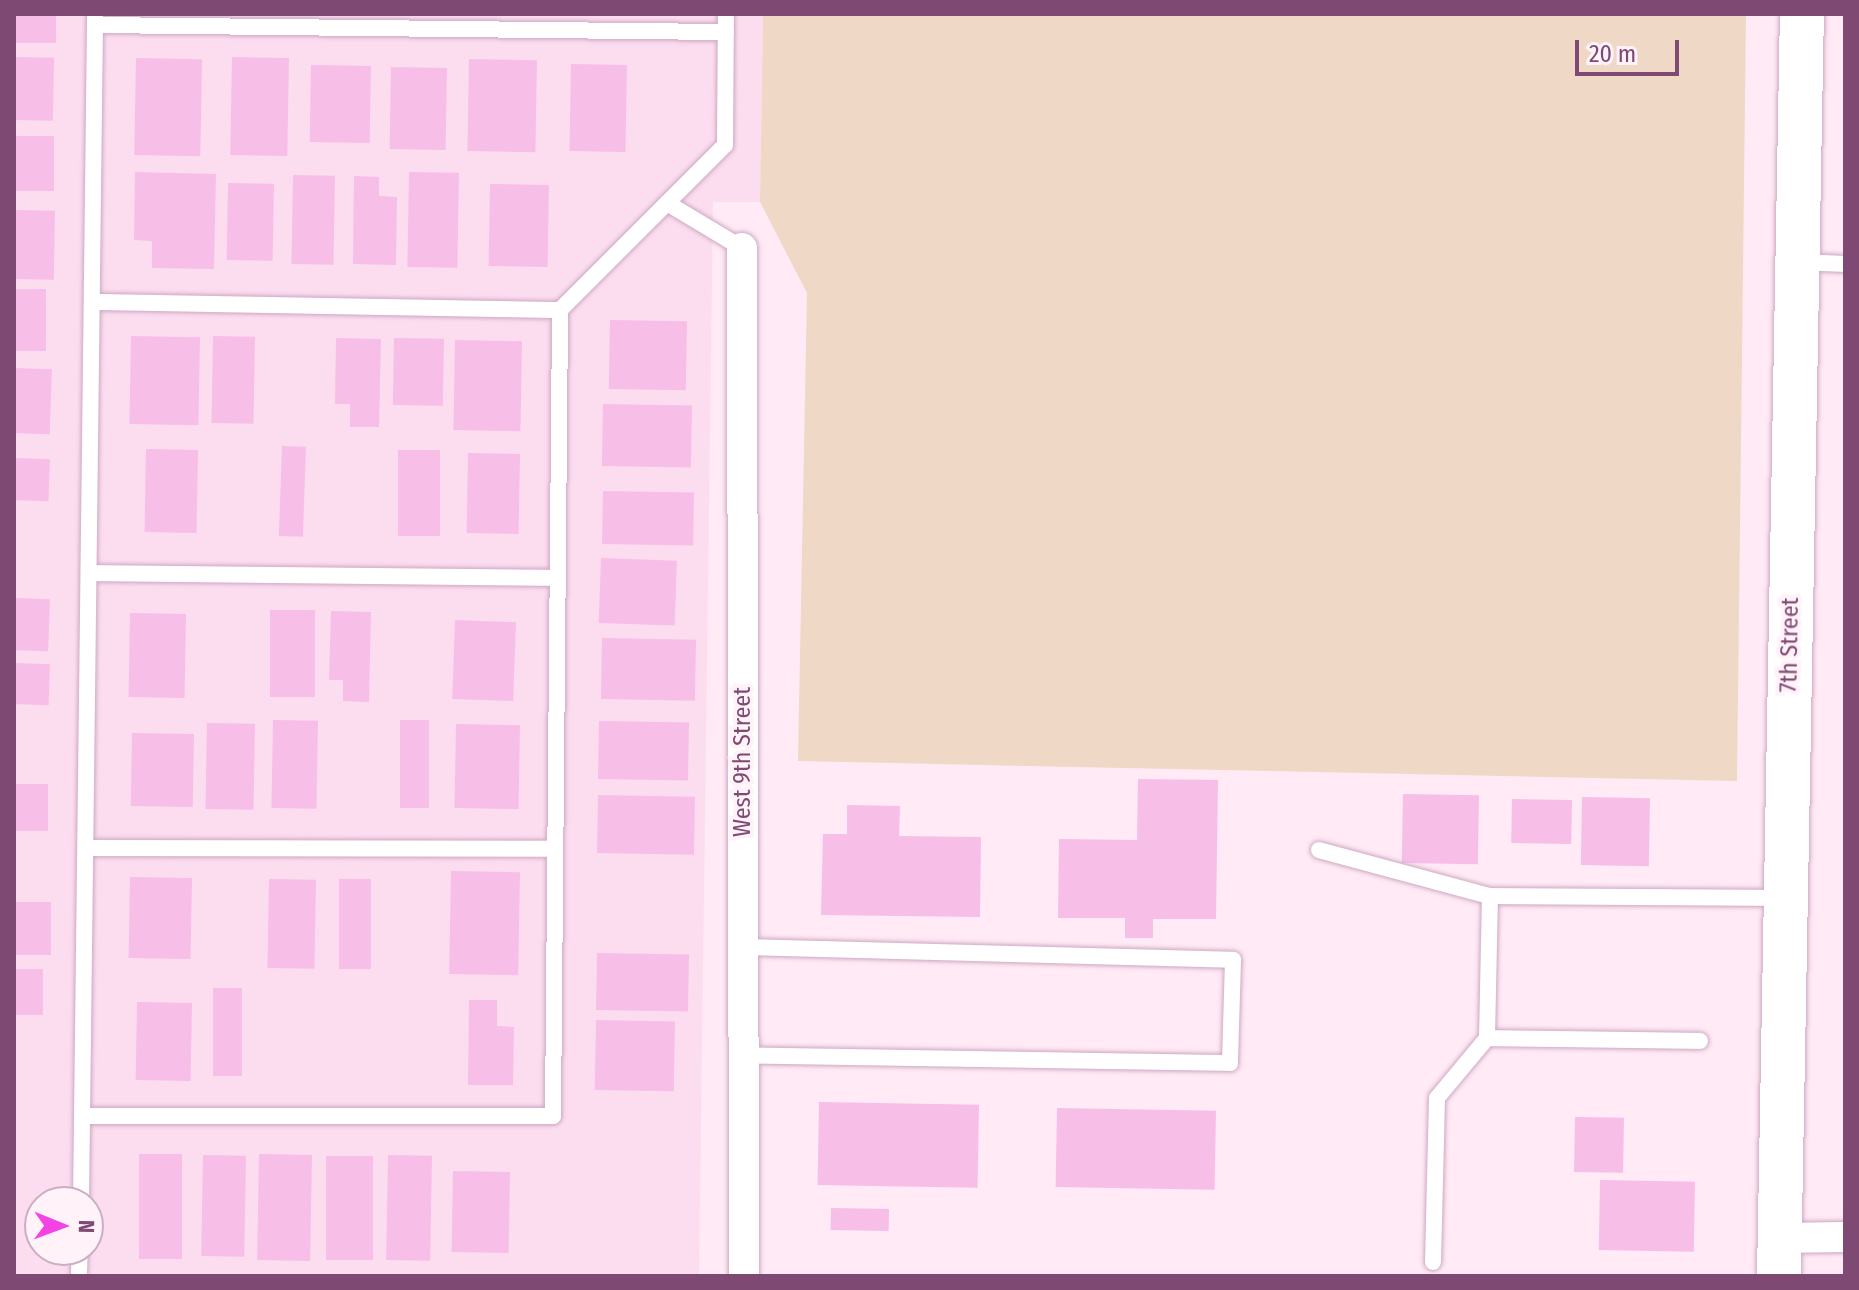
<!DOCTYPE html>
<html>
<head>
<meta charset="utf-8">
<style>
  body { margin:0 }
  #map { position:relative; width:1859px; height:1290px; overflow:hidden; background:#ffeaf5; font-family:"Fira Sans Condensed",sans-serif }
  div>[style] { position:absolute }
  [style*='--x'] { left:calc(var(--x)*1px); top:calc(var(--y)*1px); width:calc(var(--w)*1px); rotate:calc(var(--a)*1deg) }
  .residential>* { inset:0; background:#fcddef }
  .green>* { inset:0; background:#efd8c5 }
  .building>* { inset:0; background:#f7bee8; transform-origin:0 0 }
  .roads { filter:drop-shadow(0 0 2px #cea8c3) drop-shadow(0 0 2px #cea8c3) }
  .lane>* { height:16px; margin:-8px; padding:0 8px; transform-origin:8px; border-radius:8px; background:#fff }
  .street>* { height:30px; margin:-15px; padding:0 15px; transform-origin:15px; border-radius:15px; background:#fff }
  .secondary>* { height:44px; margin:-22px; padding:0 22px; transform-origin:22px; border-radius:22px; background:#fff }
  span { translate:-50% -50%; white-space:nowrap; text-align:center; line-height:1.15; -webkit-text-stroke:8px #fff2f9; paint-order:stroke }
  .street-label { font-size:24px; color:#7e4972 }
  .frame { position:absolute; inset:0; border:16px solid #7e4972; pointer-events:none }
  .north { position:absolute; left:24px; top:1186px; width:80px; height:80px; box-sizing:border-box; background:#fff2f9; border:2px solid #cbaec3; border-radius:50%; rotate:91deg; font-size:22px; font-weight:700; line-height:32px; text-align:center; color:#7e4972 }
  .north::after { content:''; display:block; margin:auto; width:28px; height:36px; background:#f443e5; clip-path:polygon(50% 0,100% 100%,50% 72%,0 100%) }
  .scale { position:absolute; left:1575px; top:40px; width:104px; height:36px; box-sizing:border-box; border:4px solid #7e4972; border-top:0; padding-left:10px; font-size:24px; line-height:28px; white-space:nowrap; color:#7e4972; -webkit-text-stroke:6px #fff2f9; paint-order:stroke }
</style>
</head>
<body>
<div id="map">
  <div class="residential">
    <div style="clip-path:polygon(evenodd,14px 14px,763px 14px,760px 202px,713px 202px,699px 1276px,14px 1276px,14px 14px,40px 1202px,88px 1202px,88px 1250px,40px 1250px,40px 1202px)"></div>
  </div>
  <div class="green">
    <div style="clip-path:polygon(763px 14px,1746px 14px,1737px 781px,798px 761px,807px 293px,760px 202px)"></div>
  </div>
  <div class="building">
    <div style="left:14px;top:14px;width:42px;height:29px"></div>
    <div style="left:14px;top:57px;width:40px;height:63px;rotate:1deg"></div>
    <div style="left:232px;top:57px;width:57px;height:98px;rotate:1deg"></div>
    <div style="left:136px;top:58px;width:66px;height:97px;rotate:1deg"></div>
    <div style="left:469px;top:59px;width:68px;height:92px;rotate:1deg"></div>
    <div style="left:571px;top:64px;width:56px;height:87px;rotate:1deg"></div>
    <div style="left:311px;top:65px;width:60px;height:77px;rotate:1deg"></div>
    <div style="left:391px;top:67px;width:56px;height:82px;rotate:1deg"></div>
    <div style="left:14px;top:136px;width:40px;height:55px"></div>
    <div style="clip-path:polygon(135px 172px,216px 174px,214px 269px,152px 268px,152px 241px,134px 240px)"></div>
    <div style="left:409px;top:172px;width:50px;height:95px;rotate:1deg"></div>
    <div style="left:293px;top:175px;width:42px;height:89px;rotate:1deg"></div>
    <div style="clip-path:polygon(354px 176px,379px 177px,379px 196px,397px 197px,396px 265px,353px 264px)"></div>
    <div style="left:228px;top:183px;width:46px;height:77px;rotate:1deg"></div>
    <div style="left:490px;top:184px;width:59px;height:82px;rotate:1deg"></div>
    <div style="left:14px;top:210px;width:41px;height:69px;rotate:1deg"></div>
    <div style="left:14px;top:289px;width:32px;height:62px"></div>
    <div style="left:610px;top:320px;width:77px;height:69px;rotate:1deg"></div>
    <div style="left:131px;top:336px;width:69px;height:88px;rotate:1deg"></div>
    <div style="left:213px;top:336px;width:42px;height:87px;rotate:1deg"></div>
    <div style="clip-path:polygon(336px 338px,381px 339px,379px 427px,350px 427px,350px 404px,335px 404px)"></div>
    <div style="left:394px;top:338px;width:50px;height:67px;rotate:1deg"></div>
    <div style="left:455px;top:340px;width:67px;height:90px;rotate:1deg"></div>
    <div style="left:14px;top:368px;width:38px;height:65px;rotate:2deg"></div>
    <div style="left:603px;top:404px;width:89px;height:62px;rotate:1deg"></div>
    <div style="left:282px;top:446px;width:24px;height:90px;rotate:2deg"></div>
    <div style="left:146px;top:449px;width:52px;height:83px;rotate:1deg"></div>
    <div style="left:398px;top:450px;width:42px;height:86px"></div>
    <div style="left:468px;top:453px;width:52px;height:80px;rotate:1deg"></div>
    <div style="left:14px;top:458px;width:36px;height:42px;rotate:2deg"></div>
    <div style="left:603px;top:491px;width:91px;height:53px;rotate:1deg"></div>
    <div style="left:601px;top:558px;width:76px;height:65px;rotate:2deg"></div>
    <div style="left:14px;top:598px;width:36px;height:52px;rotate:2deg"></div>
    <div style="left:270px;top:610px;width:45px;height:87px"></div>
    <div style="clip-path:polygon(331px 611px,371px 612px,369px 702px,343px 701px,343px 680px,329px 680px)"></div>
    <div style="left:130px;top:613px;width:56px;height:84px;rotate:1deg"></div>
    <div style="left:455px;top:620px;width:61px;height:79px;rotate:2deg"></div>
    <div style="left:602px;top:638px;width:94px;height:61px;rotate:1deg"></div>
    <div style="left:14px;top:663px;width:36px;height:41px;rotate:2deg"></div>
    <div style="left:273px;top:720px;width:45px;height:88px;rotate:1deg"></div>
    <div style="left:400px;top:720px;width:29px;height:88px"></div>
    <div style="left:599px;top:721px;width:90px;height:58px;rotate:1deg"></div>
    <div style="left:207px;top:723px;width:48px;height:86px;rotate:1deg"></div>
    <div style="left:456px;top:724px;width:64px;height:84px;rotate:1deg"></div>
    <div style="left:132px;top:733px;width:62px;height:73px;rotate:1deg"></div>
    <div style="clip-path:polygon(1138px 779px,1218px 780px,1216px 919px,1153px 919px,1153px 938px,1125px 938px,1125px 918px,1058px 918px,1059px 839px,1137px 840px)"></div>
    <div style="left:14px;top:784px;width:34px;height:47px"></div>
    <div style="left:1403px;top:794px;width:76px;height:69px;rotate:1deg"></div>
    <div style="left:598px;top:795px;width:97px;height:58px;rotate:1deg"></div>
    <div style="left:1582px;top:797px;width:68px;height:68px;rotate:1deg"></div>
    <div style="left:1512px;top:799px;width:60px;height:44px;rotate:1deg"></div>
    <div style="clip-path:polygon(847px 805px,900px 806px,899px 836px,981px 837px,980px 917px,821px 915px,823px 834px,847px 834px)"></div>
    <div style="left:451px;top:871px;width:69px;height:103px;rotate:1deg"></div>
    <div style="left:130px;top:877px;width:62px;height:81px;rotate:1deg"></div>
    <div style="left:269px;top:879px;width:47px;height:89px;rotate:1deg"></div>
    <div style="left:339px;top:879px;width:32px;height:90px"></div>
    <div style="left:14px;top:902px;width:37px;height:53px"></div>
    <div style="left:597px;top:953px;width:92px;height:57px;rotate:1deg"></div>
    <div style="left:14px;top:969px;width:29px;height:46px"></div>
    <div style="left:213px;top:988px;width:29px;height:88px"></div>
    <div style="clip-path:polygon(469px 1000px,497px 1000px,497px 1026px,514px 1027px,513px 1085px,468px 1085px)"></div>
    <div style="left:137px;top:1002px;width:55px;height:78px;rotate:1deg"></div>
    <div style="left:596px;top:1020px;width:79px;height:70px;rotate:1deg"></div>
    <div style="left:819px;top:1102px;width:160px;height:83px;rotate:1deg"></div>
    <div style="left:1057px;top:1108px;width:159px;height:79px;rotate:1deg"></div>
    <div style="left:1575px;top:1117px;width:49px;height:55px;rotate:1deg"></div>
    <div style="left:139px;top:1154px;width:43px;height:105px"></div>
    <div style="left:259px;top:1154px;width:53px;height:106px;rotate:1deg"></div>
    <div style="left:203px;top:1155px;width:43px;height:101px;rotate:1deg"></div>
    <div style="left:388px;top:1155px;width:44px;height:105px;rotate:1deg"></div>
    <div style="left:326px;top:1156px;width:47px;height:104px"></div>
    <div style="left:453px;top:1171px;width:57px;height:81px;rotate:1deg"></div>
    <div style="left:1600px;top:1180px;width:95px;height:70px;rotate:1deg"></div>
    <div style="left:831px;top:1208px;width:58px;height:22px;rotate:1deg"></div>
  </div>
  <div class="roads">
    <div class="lane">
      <div style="--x:95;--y:25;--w:631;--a:0.64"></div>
      <div style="--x:667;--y:203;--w:87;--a:31"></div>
      <div style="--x:1799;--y:262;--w:46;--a:2.5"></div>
      <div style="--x:93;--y:302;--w:467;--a:1"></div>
      <div style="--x:90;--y:573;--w:467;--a:0.6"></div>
      <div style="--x:87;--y:848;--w:468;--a:0.1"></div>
      <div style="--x:1319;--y:850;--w:177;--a:15.1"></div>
      <div style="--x:743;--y:947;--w:490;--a:1.5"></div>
      <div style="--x:1233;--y:960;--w:103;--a:91.7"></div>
      <div style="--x:1230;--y:1063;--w:486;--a:-179.1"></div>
      <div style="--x:1487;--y:1038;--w:213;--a:0.8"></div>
      <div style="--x:84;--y:1116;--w:469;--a:0"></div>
      <div style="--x:553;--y:1116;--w:806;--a:-89.5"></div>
      <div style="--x:560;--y:310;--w:233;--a:-45"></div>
      <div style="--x:725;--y:145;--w:131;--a:-89.6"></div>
      <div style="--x:81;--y:1202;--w:1188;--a:-89.32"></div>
      <div style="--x:1433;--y:1262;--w:164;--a:-88.6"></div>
      <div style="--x:1437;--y:1098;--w:78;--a:-50.2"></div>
      <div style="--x:1487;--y:1038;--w:142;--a:-88.8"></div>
      <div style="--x:1490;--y:896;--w:294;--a:0.4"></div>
      <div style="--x:79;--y:1273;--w:23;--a:-88"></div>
    </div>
    <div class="street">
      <div style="--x:742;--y:248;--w:1028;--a:89.89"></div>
      <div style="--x:1779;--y:1238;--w:66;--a:-0.9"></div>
    </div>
    <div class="secondary">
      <div style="--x:1779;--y:1276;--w:1262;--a:-88.96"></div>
    </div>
  </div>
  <div class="street-label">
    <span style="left:1790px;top:645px;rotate:-89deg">7th Street</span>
    <span style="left:743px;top:762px;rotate:-90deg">West 9th Street</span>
  </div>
  <div class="frame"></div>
  <div class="north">N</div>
  <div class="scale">20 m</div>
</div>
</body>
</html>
